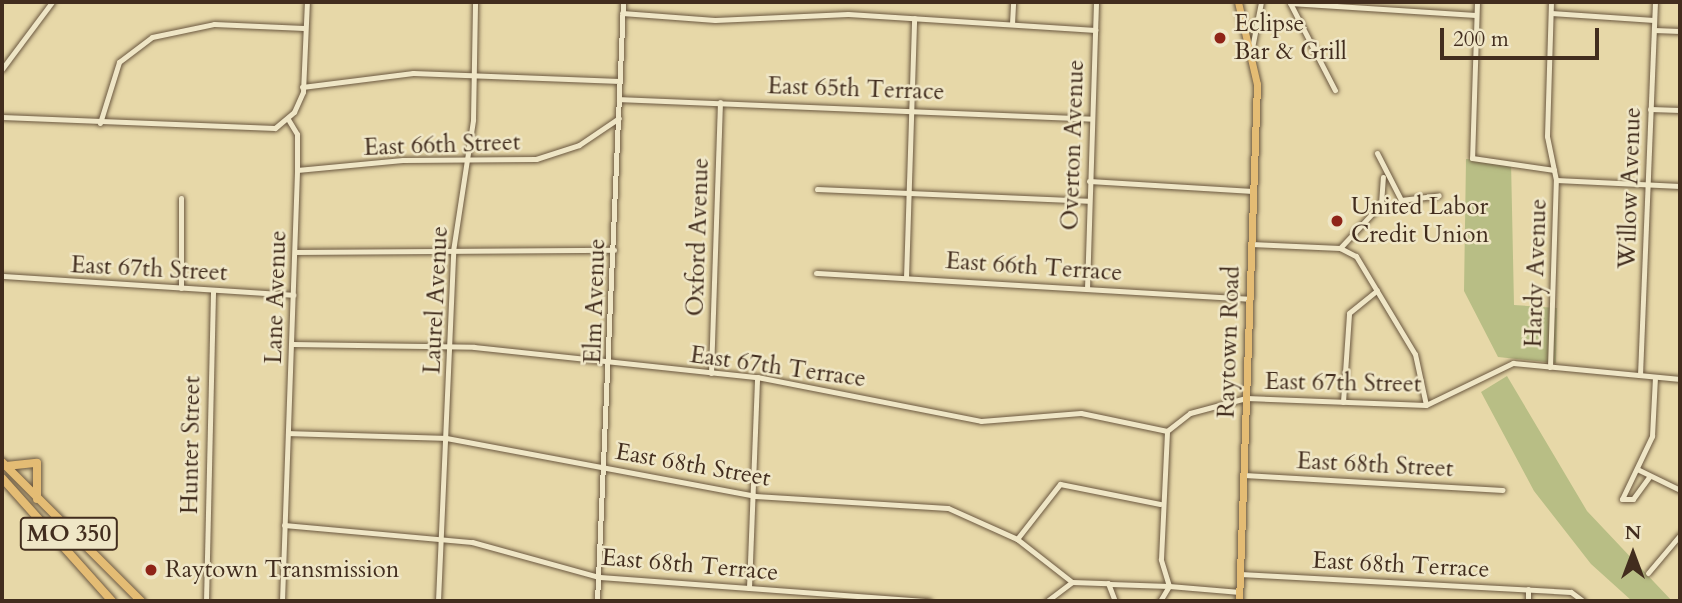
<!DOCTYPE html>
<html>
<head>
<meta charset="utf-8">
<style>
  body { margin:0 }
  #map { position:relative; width:1682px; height:603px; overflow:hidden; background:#e7d8a8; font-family:Cardo,serif }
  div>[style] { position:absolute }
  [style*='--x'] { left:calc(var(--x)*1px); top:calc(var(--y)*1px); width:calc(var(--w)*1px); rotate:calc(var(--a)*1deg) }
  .green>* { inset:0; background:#b8be85 }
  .roads { filter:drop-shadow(0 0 2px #6b5840) drop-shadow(0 0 2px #6b5840) }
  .minor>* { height:5px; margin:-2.5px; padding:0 2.5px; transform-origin:2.5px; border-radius:2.5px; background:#efe6c6 }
  .major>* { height:7px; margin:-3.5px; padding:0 3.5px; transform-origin:3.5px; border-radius:3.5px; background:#e4bc74 }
  .highway>* { height:8px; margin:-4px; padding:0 4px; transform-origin:4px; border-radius:4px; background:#e4bc74 }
  .dots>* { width:19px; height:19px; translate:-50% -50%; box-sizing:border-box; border:4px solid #efe6c6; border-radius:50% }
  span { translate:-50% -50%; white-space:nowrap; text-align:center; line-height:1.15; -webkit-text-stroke:5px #efe6c6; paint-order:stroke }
  .shield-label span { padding:2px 5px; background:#efe6c6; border:2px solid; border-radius:5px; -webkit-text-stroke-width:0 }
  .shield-label { font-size:23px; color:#422d1e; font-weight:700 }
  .poi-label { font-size:24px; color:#422d1e }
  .left { translate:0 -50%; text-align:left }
  .street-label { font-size:24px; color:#422d1e }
  .frame { position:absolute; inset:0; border:4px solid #422d1e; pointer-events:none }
  .north { position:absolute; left:1598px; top:519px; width:70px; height:70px; -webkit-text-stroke:5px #efe6c6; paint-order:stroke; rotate:0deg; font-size:19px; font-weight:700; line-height:28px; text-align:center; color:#422d1e }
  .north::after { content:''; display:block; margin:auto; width:24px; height:32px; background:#422d1e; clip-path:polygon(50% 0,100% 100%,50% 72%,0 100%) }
  .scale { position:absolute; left:1440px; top:28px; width:159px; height:32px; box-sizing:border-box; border:4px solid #422d1e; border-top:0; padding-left:9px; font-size:21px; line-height:24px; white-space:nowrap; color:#422d1e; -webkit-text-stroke:5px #efe6c6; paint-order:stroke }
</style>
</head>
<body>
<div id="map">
  <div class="green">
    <div style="clip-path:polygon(1466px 159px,1511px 161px,1514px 305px,1557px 308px,1556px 363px,1498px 357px,1464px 291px)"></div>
    <div style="clip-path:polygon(1507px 376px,1587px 511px,1672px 601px,1632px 601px,1591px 564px,1534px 491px,1481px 392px)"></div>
  </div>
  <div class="roads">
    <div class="minor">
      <div style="--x:1477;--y:2;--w:156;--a:91.8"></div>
      <div style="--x:1472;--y:158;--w:83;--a:8.3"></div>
      <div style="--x:1290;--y:3;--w:186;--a:3.7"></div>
      <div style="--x:1290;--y:3;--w:98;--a:62.7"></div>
      <div style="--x:622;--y:13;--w:93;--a:4.3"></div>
      <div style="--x:715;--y:20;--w:133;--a:-2.6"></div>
      <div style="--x:848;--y:14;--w:248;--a:3.7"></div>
      <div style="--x:1551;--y:13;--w:103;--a:3.9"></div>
      <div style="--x:1012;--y:24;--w:22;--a:-87"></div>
      <div style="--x:1654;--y:30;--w:26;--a:2"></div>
      <div style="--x:1252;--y:48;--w:47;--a:-78.9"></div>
      <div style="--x:2;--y:69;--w:84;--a:-53.3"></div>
      <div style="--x:302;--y:87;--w:112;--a:-7.2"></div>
      <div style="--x:413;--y:73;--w:207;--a:2.2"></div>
      <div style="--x:619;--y:99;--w:472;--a:2.4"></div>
      <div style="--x:1650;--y:109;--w:30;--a:2"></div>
      <div style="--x:2;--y:117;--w:273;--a:2.3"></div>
      <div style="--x:275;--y:128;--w:25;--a:-40"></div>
      <div style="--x:294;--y:112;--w:22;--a:-66"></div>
      <div style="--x:303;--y:92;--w:90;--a:-87.5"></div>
      <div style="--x:100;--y:123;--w:64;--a:-72.7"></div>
      <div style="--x:119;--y:62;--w:41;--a:-37.1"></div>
      <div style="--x:152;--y:37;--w:63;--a:-11.8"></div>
      <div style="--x:214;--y:24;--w:90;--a:2.5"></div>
      <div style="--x:1377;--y:153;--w:53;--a:62.9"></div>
      <div style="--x:1401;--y:200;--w:38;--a:-7"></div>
      <div style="--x:297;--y:170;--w:106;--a:-5.4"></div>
      <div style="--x:403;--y:160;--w:133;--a:-0.4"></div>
      <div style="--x:536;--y:159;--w:45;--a:-18"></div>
      <div style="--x:579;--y:145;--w:48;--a:-34"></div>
      <div style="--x:1556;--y:180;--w:124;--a:2.8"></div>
      <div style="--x:1089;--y:181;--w:164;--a:3.5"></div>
      <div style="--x:817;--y:189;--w:271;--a:2.5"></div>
      <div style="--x:1251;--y:244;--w:89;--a:2.6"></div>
      <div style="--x:1340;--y:248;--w:18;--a:27"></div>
      <div style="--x:1356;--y:256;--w:114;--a:59"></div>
      <div style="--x:1415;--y:354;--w:52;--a:77.8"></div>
      <div style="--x:1340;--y:248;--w:60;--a:-47"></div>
      <div style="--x:1381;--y:204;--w:27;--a:-86"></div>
      <div style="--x:295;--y:252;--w:319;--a:-0.4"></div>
      <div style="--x:816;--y:273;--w:435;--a:3.4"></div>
      <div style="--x:2;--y:276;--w:292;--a:3.7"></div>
      <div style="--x:906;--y:278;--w:260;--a:-88.2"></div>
      <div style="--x:181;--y:288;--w:90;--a:-90"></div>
      <div style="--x:1087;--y:289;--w:287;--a:-88.2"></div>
      <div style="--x:292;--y:344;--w:182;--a:0.9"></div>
      <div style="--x:474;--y:347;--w:285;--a:6.1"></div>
      <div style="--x:757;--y:377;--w:228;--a:11.1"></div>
      <div style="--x:981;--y:421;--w:100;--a:-4.6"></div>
      <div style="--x:1081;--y:413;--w:88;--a:11.8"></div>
      <div style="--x:1167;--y:431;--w:29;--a:-38"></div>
      <div style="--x:1190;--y:413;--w:58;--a:-15"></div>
      <div style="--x:1246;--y:398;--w:180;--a:2.2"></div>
      <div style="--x:1426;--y:405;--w:97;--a:-25.8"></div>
      <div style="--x:1513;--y:363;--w:168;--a:5.5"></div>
      <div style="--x:1550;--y:367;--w:187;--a:-88.2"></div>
      <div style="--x:1556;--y:180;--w:45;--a:-101.6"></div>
      <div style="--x:1547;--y:136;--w:134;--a:-88.3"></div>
      <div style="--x:711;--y:373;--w:271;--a:-88.1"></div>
      <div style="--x:1640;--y:375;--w:373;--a:-87.7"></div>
      <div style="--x:1343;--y:402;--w:89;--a:-86.1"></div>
      <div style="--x:1349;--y:313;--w:36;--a:-39"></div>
      <div style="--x:288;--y:433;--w:158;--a:1.8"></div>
      <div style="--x:446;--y:438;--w:314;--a:10.6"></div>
      <div style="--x:755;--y:496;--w:193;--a:3.6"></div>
      <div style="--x:948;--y:508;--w:76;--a:24.2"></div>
      <div style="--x:1017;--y:539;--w:70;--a:38"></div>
      <div style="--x:1637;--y:469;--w:48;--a:26"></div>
      <div style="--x:1244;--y:475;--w:259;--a:3.3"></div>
      <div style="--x:1649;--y:477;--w:27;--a:126"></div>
      <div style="--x:1633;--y:499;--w:11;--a:180"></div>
      <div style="--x:1622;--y:499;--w:70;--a:-64.5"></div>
      <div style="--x:1652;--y:436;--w:59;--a:-87.1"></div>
      <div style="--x:284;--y:525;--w:189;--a:5.2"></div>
      <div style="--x:472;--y:542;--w:132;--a:15.4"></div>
      <div style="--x:599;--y:577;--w:331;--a:4.2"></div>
      <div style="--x:1017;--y:539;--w:70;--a:-52"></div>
      <div style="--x:1060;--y:484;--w:102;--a:11.3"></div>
      <div style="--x:1648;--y:573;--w:50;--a:-49.9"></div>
      <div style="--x:1240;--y:574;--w:331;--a:3.1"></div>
      <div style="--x:1571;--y:592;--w:15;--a:37"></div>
      <div style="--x:1110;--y:584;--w:59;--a:1.9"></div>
      <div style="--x:1169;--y:586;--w:28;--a:-107"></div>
      <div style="--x:1161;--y:559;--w:128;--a:-87.3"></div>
      <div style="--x:749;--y:588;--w:211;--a:-87.8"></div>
      <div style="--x:206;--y:601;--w:311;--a:-88.7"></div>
      <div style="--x:282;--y:601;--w:431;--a:-88"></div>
      <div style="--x:297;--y:170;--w:36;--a:-90"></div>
      <div style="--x:297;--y:134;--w:17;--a:-121"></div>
      <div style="--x:438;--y:601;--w:350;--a:-87.5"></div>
      <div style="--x:453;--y:251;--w:133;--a:-81.3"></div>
      <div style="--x:473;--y:120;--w:118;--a:-89"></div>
      <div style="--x:597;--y:601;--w:600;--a:-87.51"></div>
      <div style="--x:1047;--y:601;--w:31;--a:-37"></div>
      <div style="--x:1072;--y:582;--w:36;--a:2"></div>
      <div style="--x:1108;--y:583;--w:19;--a:69"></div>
      <div style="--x:1160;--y:601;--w:17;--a:-59"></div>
      <div style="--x:1169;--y:586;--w:71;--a:4.8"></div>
      <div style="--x:1528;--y:601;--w:12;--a:-90"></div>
    </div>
    <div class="major">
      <div style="--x:1238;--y:2;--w:84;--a:77"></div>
      <div style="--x:1257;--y:84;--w:517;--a:91.99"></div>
    </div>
    <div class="highway">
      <div style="--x:2;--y:462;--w:197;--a:45"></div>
      <div style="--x:6;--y:466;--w:31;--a:-6"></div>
      <div style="--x:37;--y:463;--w:36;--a:90"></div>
      <div style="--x:2;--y:478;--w:165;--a:48.2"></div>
    </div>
  </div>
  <div class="dots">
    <div style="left:1220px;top:38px;background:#8f2418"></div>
    <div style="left:1337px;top:221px;background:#8f2418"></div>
    <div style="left:151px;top:570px;background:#8f2418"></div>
  </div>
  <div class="shield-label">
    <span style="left:69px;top:534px">MO 350</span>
  </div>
  <div class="poi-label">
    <span class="left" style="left:1234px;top:38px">Eclipse<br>Bar &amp; Grill</span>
    <span class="left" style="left:1351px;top:221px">United Labor<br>Credit Union</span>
    <span class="left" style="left:165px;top:570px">Raytown Transmission</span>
  </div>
  <div class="street-label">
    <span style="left:856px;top:89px;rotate:2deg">East 65th Terrace</span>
    <span style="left:442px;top:145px;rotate:-2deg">East 66th Street</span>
    <span style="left:1073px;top:145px;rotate:-88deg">Overton Avenue</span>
    <span style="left:1630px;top:188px;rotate:-88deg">Willow Avenue</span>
    <span style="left:698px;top:237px;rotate:-88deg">Oxford Avenue</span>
    <span style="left:1034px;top:267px;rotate:4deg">East 66th Terrace</span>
    <span style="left:149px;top:269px;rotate:3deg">East 67th Street</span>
    <span style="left:1536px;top:273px;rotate:-88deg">Hardy Avenue</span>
    <span style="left:276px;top:297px;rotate:-88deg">Lane Avenue</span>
    <span style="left:436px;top:300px;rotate:-87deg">Laurel Avenue</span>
    <span style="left:595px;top:301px;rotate:-88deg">Elm Avenue</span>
    <span style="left:1229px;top:342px;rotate:-88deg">Raytown Road</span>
    <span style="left:778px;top:367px;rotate:8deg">East 67th Terrace</span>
    <span style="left:1343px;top:383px;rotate:1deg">East 67th Street</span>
    <span style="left:191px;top:445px;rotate:-89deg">Hunter Street</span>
    <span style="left:693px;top:465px;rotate:10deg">East 68th Street</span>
    <span style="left:1375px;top:465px;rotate:3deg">East 68th Street</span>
    <span style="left:690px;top:565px;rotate:5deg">East 68th Terrace</span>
    <span style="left:1401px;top:565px;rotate:3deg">East 68th Terrace</span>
  </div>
  <div class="frame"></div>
  <div class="north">N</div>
  <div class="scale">200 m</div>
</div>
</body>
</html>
